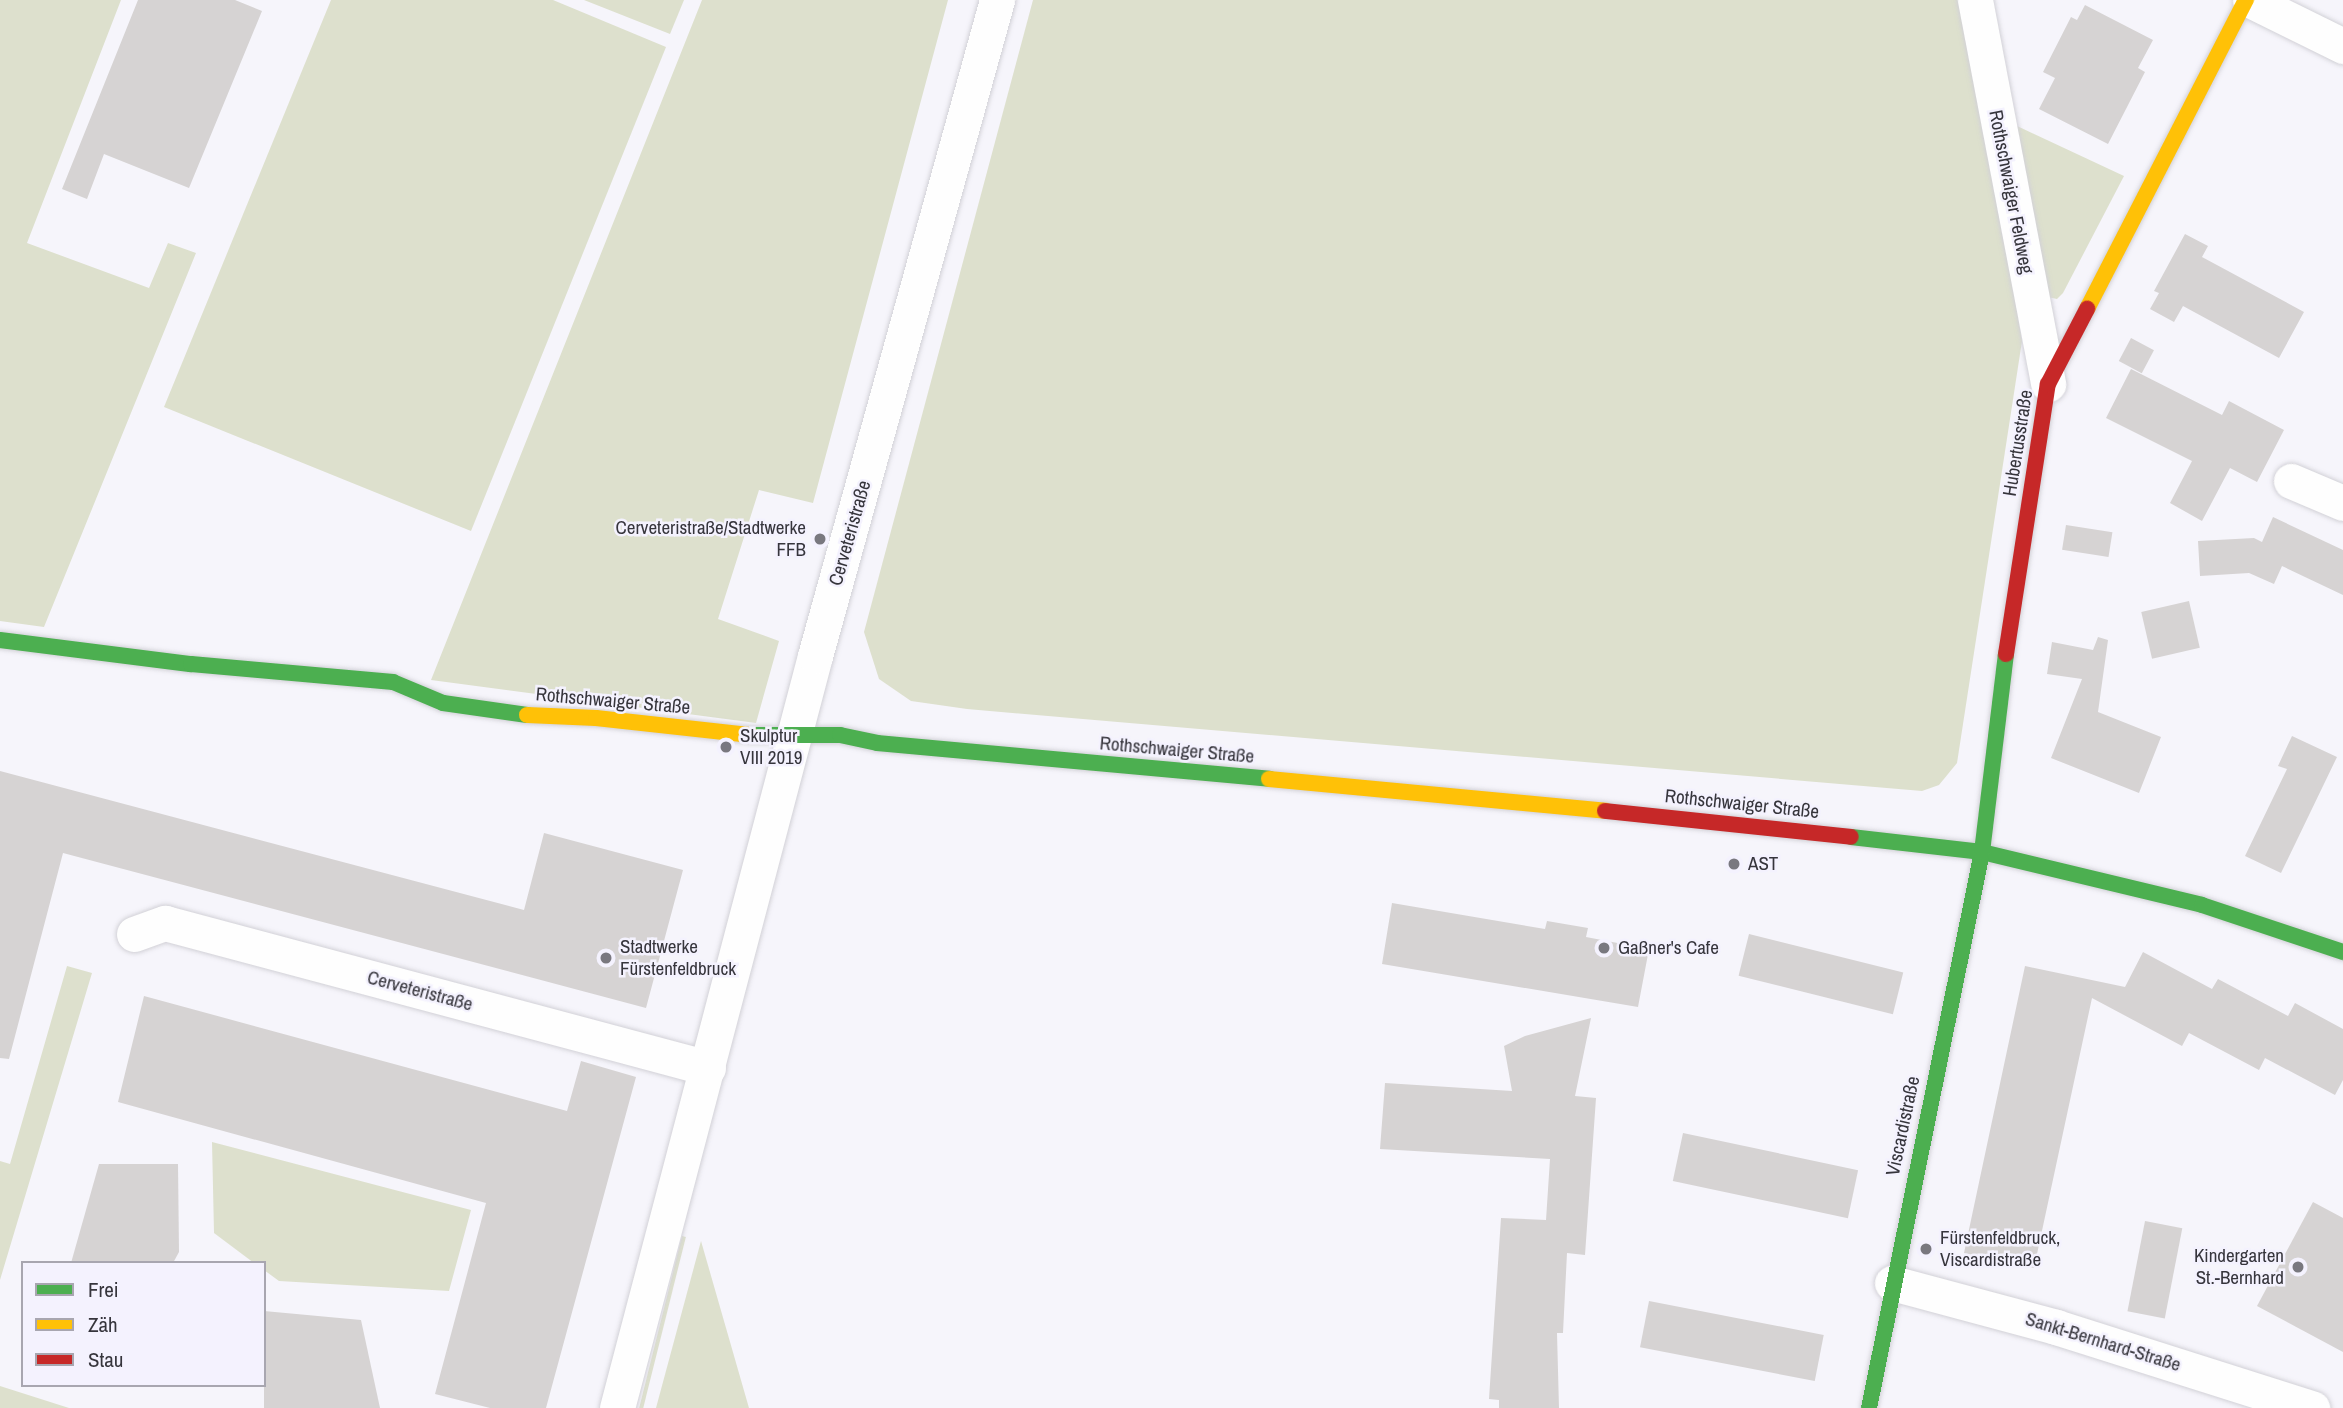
<!DOCTYPE html>
<html>
<head>
<meta charset="utf-8">
<style>
  body { margin:0 }
  #map { position:relative; width:2343px; height:1408px; overflow:hidden; background:#f6f5fb; font-family:"Archivo Narrow",sans-serif }
  div>[style] { position:absolute }
  [style*='--x'] { left:calc(var(--x)*1px); top:calc(var(--y)*1px); width:calc(var(--w)*1px); rotate:calc(var(--a)*1deg) }
  .green>* { inset:0; background:#dde0cd; transform-origin:0 0 }
  .building>* { inset:0; background:#d6d3d3; transform-origin:0 0 }
  .roads { filter:drop-shadow(0 0 2px #d2d1d7) drop-shadow(0 0 2px #d2d1d7) }
  .street>* { height:35px; margin:-17.5px; padding:0 17.5px; transform-origin:17.5px; border-radius:17.5px; background:#fefefe }
  .fast>* { height:16px; margin:-8px; padding:0 8px; transform-origin:8px; border-radius:8px; background:#4caf50 }
  .slow>* { height:16px; margin:-8px; padding:0 8px; transform-origin:8px; border-radius:8px; background:#ffc107 }
  .jam>* { height:16px; margin:-8px; padding:0 8px; transform-origin:8px; border-radius:8px; background:#c62828 }
  .dots>* { width:19px; height:19px; translate:-50% -50%; box-sizing:border-box; border:4px solid #f4f2fe; border-radius:50% }
  span { translate:-50% -50%; white-space:nowrap; text-align:center; line-height:1.15; -webkit-text-stroke:5px #f4f2fe; paint-order:stroke }
  .street-label { font-size:19px; color:#36353c }
  .poi-label { font-size:19px; color:#36353c }
  .right { translate:-100% -50%; text-align:right }
  .left { translate:0 -50%; text-align:left }
  .legend { position:absolute; left:21px; top:1261px; width:245px; height:126px; box-sizing:border-box; background:#f4f2fe; border:2px solid #a8a6b0; margin:0; padding:9px 12px; list-style:none; font-size:21px; color:#36353c }
  .legend li { display:flex; align-items:center; gap:14px; height:35px }
  .legend b { width:35px; border:2px solid #a8a6b0 }
</style>
</head>
<body>
<div id="map">
  <div class="green">
    <div style="clip-path:polygon(0 0,121px 0,27px 243px,149px 288px,168px 243px,196px 253px,44px 627px,0 621px)"></div>
    <div style="clip-path:polygon(331px 0,553px 0,666px 47px,471px 531px,164px 407px)"></div>
    <div style="clip-path:polygon(584px 0,684px 0,670px 34px)"></div>
    <div style="clip-path:polygon(702px 0,948px 0,813px 503px,759px 490px,718px 619px,779px 641px,756px 723px,431px 680px)"></div>
    <div style="clip-path:polygon(1033px 0,1966px 0,2022px 341px,1957px 763px,1939px 785px,1922px 791px,967px 709px,911px 701px,879px 679px,864px 632px)"></div>
    <div style="clip-path:polygon(2015px 125px,2124px 176px,2063px 293px,2057px 299px,2048px 297px)"></div>
    <div style="clip-path:polygon(67px 966px,92px 973px,0 1280px,0 1161px,10px 1164px)"></div>
    <div style="clip-path:polygon(212px 1142px,471px 1210px,449px 1291px,279px 1281px,264px 1270px,264px 1263px,254px 1263px,214px 1233px)"></div>
    <div style="left:682px;top:1236px;width:4px;height:178px;rotate:14deg"></div>
    <div style="clip-path:polygon(701px 1241px,749px 1408px,656px 1408px)"></div>
    <div style="clip-path:polygon(0 1386px,69px 1408px,0 1408px)"></div>
  </div>
  <div class="building">
    <div style="clip-path:polygon(138px 0,235px 0,262px 11px,189px 188px,104px 154px,87px 199px,62px 189px)"></div>
    <div style="clip-path:polygon(2085px 5px,2153px 40px,2138px 68px,2145px 72px,2108px 144px,2039px 109px,2055px 78px,2043px 72px,2071px 17px,2077px 20px)"></div>
    <div style="clip-path:polygon(2185px 234px,2208px 246px,2202px 257px,2304px 312px,2279px 358px,2183px 306px,2174px 322px,2150px 309px,2159px 293px,2154px 291px)"></div>
    <div style="left:2131px;top:338px;width:26px;height:26px;rotate:28deg"></div>
    <div style="clip-path:polygon(2131px 369px,2222px 415px,2229px 401px,2284px 430px,2257px 482px,2230px 468px,2202px 521px,2170px 503px,2192px 461px,2106px 418px)"></div>
    <div style="clip-path:polygon(2273px 517px,2343px 550px,2343px 595px,2282px 566px,2274px 584px,2249px 573px,2200px 576px,2198px 541px,2254px 538px,2262px 542px)"></div>
    <div style="left:2066px;top:525px;width:47px;height:25px;rotate:9deg"></div>
    <div style="left:2189px;top:601px;width:48px;height:49px;rotate:77deg"></div>
    <div style="clip-path:polygon(2098px 637px,2108px 640px,2098px 712px,2161px 737px,2139px 793px,2051px 758px,2082px 679px,2047px 674px,2052px 642px,2093px 650px)"></div>
    <div style="clip-path:polygon(2292px 736px,2337px 757px,2281px 873px,2245px 856px,2287px 769px,2278px 766px)"></div>
    <div style="clip-path:polygon(0 771px,524px 910px,544px 833px,683px 870px,646px 1008px,63px 853px,9px 1059px,0 1058px)"></div>
    <div style="clip-path:polygon(1392px 903px,1545px 929px,1547px 921px,1588px 928px,1586px 937px,1649px 949px,1638px 1007px,1382px 964px)"></div>
    <div style="left:1749px;top:934px;width:159px;height:43px;rotate:14deg"></div>
    <div style="clip-path:polygon(2143px 952px,2212px 989px,2218px 979px,2288px 1016px,2295px 1003px,2343px 1029px,2343px 1080px,2335px 1095px,2265px 1058px,2259px 1070px,2189px 1033px,2182px 1046px,2092px 998px,2034px 1268px,1964px 1253px,2025px 966px,2125px 987px)"></div>
    <div style="clip-path:polygon(144px 996px,567px 1111px,581px 1061px,636px 1077px,546px 1408px,490px 1408px,435px 1394px,486px 1203px,118px 1102px)"></div>
    <div style="clip-path:polygon(1591px 1018px,1575px 1096px,1596px 1098px,1585px 1255px,1567px 1253px,1563px 1333px,1557px 1333px,1559px 1408px,1499px 1408px,1499px 1400px,1489px 1399px,1501px 1218px,1546px 1220px,1550px 1159px,1380px 1149px,1385px 1083px,1512px 1091px,1504px 1046px,1525px 1036px)"></div>
    <div style="left:1683px;top:1133px;width:179px;height:49px;rotate:12deg"></div>
    <div style="clip-path:polygon(99px 1164px,178px 1164px,179px 1252px,173px 1263px,71px 1263px)"></div>
    <div style="clip-path:polygon(2313px 1202px,2343px 1218px,2343px 1352px,2257px 1306px)"></div>
    <div style="left:2145px;top:1221px;width:38px;height:92px;rotate:11deg"></div>
    <div style="left:1649px;top:1301px;width:178px;height:47px;rotate:11deg"></div>
    <div style="clip-path:polygon(264px 1311px,361px 1320px,380px 1408px,264px 1408px)"></div>
  </div>
  <div class="roads">
    <div class="street">
      <div style="--x:1975;--y:0;--w:391;--a:79.2"></div>
      <div style="--x:2250;--y:0;--w:104;--a:26.3"></div>
      <div style="--x:2291;--y:481;--w:56;--a:22.9"></div>
      <div style="--x:134;--y:934;--w:33;--a:-20"></div>
      <div style="--x:165;--y:923;--w:562;--a:14.95"></div>
      <div style="--x:1892;--y:1283;--w:170;--a:15"></div>
      <div style="--x:2056;--y:1327;--w:269;--a:17.6"></div>
      <div style="--x:617;--y:1408;--w:778;--a:-75.25"></div>
      <div style="--x:815;--y:656;--w:681;--a:-74.49"></div>
    </div>
    <div class="fast">
      <div style="--x:0;--y:640;--w:193;--a:7.2"></div>
      <div style="--x:191;--y:664;--w:203;--a:5.1"></div>
      <div style="--x:393;--y:682;--w:54;--a:22.8"></div>
      <div style="--x:443;--y:703;--w:85;--a:8.1"></div>
      <div style="--x:751;--y:735;--w:89;--a:0"></div>
      <div style="--x:840;--y:735;--w:38;--a:12"></div>
      <div style="--x:877;--y:743;--w:394;--a:5.2"></div>
      <div style="--x:1851;--y:837;--w:132;--a:6.5"></div>
      <div style="--x:1982;--y:852;--w:226;--a:13.5"></div>
      <div style="--x:2202;--y:905;--w:149;--a:18.4"></div>
      <div style="--x:1869;--y:1408;--w:567;--a:-78.51"></div>
      <div style="--x:1982;--y:852;--w:199;--a:-83.1"></div>
    </div>
    <div class="slow">
      <div style="--x:2087;--y:309;--w:348;--a:-62.8"></div>
      <div style="--x:527;--y:715;--w:69;--a:2.5"></div>
      <div style="--x:596;--y:718;--w:156;--a:6.3"></div>
      <div style="--x:1269;--y:779;--w:338;--a:5.4"></div>
    </div>
    <div class="jam">
      <div style="--x:2006;--y:654;--w:273;--a:-81.2"></div>
      <div style="--x:2048;--y:384;--w:85;--a:-62.5"></div>
      <div style="--x:1605;--y:811;--w:247;--a:6"></div>
    </div>
  </div>
  <div class="dots">
    <div style="left:820px;top:539px;background:#79787f"></div>
    <div style="left:726px;top:747px;background:#79787f"></div>
    <div style="left:1734px;top:864px;background:#79787f"></div>
    <div style="left:1604px;top:948px;background:#79787f"></div>
    <div style="left:606px;top:958px;background:#79787f"></div>
    <div style="left:1926px;top:1249px;background:#79787f"></div>
    <div style="left:2298px;top:1267px;background:#79787f"></div>
  </div>
  <div class="street-label">
    <span style="left:2011px;top:192px;rotate:79deg">Rothschwaiger Feldweg</span>
    <span style="left:2018px;top:443px;rotate:-81deg">Hubertusstraße</span>
    <span style="left:850px;top:533px;rotate:-74deg">Cerveteristraße</span>
    <span style="left:613px;top:701px;rotate:5deg">Rothschwaiger Straße</span>
    <span style="left:1177px;top:750px;rotate:5deg">Rothschwaiger Straße</span>
    <span style="left:1742px;top:804px;rotate:6deg">Rothschwaiger Straße</span>
    <span style="left:420px;top:991px;rotate:15deg">Cerveteristraße</span>
    <span style="left:1903px;top:1126px;rotate:-78deg">Viscardistraße</span>
    <span style="left:2103px;top:1342px;rotate:17deg">Sankt-Bernhard-Straße</span>
  </div>
  <div class="poi-label">
    <span class="right" style="left:806px;top:539px">Cerveteristraße/Stadtwerke<br>FFB</span>
    <span class="left" style="left:740px;top:747px">Skulptur<br>VIII 2019</span>
    <span class="left" style="left:1748px;top:864px">AST</span>
    <span class="left" style="left:620px;top:958px">Stadtwerke<br>Fürstenfeldbruck</span>
    <span class="left" style="left:1618px;top:948px">Gaßner's Cafe</span>
    <span class="left" style="left:1940px;top:1249px">Fürstenfeldbruck,<br>Viscardistraße</span>
    <span class="right" style="left:2284px;top:1267px">Kindergarten<br>St.-Bernhard</span>
  </div>
  <ul class="legend">
  <li><b style="height:9px;background:#4caf50"></b>Frei</li>
  <li><b style="height:9px;background:#ffc107"></b>Zäh</li>
  <li><b style="height:9px;background:#c62828"></b>Stau</li>
  </ul>
</div>
</body>
</html>
